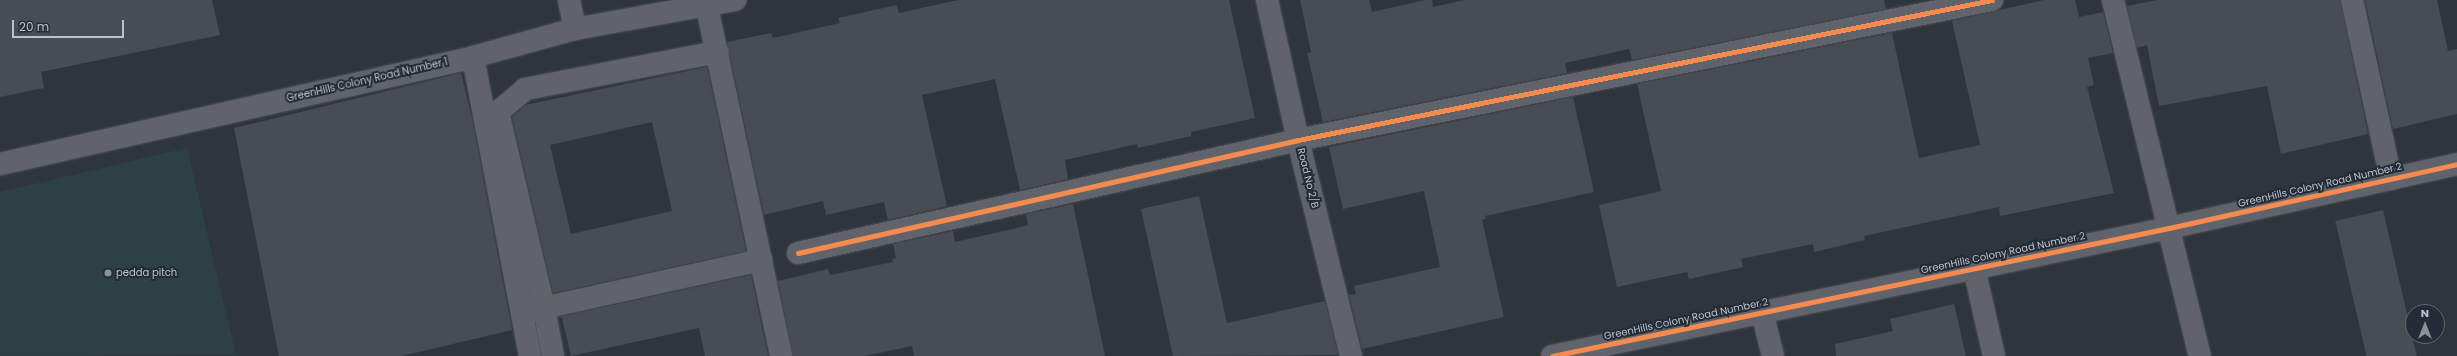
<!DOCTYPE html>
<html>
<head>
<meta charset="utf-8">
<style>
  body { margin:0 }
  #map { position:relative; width:2457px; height:356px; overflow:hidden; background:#2f353c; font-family:Poppins,sans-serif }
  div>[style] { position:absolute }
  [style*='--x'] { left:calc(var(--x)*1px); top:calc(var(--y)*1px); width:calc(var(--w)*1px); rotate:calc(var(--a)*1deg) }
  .green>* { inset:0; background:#2d4142 }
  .building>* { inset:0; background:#474d52; transform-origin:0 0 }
  .roads { filter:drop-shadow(0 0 1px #4d5156) drop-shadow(0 0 1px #4d5156) }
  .minor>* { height:22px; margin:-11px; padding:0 11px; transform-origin:11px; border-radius:11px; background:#60646a }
  .cycleway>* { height:5px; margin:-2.5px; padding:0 2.5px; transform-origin:2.5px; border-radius:2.5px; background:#f68b52 }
  .dots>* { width:11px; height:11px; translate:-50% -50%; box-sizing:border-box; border:2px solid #232c37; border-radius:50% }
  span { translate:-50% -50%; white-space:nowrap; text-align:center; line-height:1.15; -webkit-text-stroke:4px #232c37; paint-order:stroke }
  .street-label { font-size:10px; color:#bbc2cb }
  .poi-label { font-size:10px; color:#bbc2cb }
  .left { translate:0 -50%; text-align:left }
  .north { position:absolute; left:2405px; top:304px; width:40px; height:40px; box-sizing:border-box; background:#232c37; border:1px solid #606872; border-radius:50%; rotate:0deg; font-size:11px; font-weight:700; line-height:16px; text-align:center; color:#bbc2cb }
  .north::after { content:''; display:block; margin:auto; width:14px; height:18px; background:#8a9199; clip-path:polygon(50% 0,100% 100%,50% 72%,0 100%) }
  .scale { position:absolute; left:12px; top:20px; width:112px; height:18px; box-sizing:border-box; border:2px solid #bbc2cb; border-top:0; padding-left:5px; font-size:12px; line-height:14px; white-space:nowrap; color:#bbc2cb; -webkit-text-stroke:3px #232c37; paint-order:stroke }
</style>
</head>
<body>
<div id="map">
  <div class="green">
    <div style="clip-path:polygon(187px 148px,236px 355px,0 356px,0 192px)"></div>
  </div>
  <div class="building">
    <div style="clip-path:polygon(0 0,212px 0,220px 35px,41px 72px,44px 88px,0 97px)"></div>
    <div style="clip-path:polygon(958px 0,1229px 0,1255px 118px,1191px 132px,1191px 136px,1138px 148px,1137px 144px,1065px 160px,1068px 179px,1020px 190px,995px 79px,922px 95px,947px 206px,888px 220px,884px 202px,826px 215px,823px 201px,764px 215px,727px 42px,771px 33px,773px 38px,840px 23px,838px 18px,897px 5px,899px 13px)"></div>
    <div style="clip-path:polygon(1300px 0,1369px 0,1372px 12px,1425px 0,1432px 0,1433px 7px,1464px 0,1884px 0,1886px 9px,1632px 60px,1629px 49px,1565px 63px,1567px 73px,1323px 122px,1307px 53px,1311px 52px)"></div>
    <div style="clip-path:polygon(2044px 0,2075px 0,2079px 17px,2103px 12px,2113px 53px,2088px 58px,2094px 85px,2087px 87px,2114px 193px,2000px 216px,1999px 207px,1864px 236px,1865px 240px,1814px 252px,1813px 244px,1741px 259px,1743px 267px,1689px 279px,1687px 272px,1617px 287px,1599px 205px,1661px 191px,1637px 84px,1892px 33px,1919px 158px,1980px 145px,1952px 21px)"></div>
    <div style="clip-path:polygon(2157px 0,2340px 0,2368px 134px,2281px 154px,2267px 86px,2159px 106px,2147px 45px,2137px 48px,2127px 6px)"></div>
    <div style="clip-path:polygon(2365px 0,2437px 0,2448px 51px,2457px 49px,2457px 114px,2393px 129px)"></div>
    <div style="clip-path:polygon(evenodd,707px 67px,746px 251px,553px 293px,512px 117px,525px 105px,707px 67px,652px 122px,672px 211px,571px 234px,550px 145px,652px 122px)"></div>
    <div style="clip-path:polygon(461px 73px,472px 118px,512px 330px,402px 356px,279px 356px,234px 128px)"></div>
    <div style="clip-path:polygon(1573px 97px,1594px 192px,1485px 216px,1486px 219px,1482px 220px,1504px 317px,1362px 349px,1349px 295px,1356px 294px,1354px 286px,1440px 267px,1424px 191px,1343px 209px,1329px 147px)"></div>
    <div style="clip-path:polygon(1199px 196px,1227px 323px,1325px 301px,1338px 355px,1173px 356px,1141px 209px)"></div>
    <div style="clip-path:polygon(1073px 204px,1105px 356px,914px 356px,912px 346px,865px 356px,793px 356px,778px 281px,828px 269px,830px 275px,893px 262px,892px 259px,896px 258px,893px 244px,953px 231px,955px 242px,1021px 227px,1028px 225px,1026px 214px)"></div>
    <div style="left:2383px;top:210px;width:150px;height:49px;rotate:77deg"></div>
    <div style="clip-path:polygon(751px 275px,768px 356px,705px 356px,699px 328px,571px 356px,562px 318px,558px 317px)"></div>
    <div style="clip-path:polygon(1954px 304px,1966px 356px,1836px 356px,1835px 344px,1893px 331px,1890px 319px)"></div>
  </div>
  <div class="roads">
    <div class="minor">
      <div style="--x:569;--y:0;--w:30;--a:78"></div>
      <div style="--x:1267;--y:0;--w:143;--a:77.5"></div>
      <div style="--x:1298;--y:140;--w:222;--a:76.2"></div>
      <div style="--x:2113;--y:0;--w:366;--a:76.3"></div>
      <div style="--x:2352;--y:0;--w:183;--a:77.7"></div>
      <div style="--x:707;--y:7;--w:357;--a:78"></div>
      <div style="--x:473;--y:57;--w:304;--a:79.2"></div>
      <div style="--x:0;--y:164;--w:485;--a:-12.7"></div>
      <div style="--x:473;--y:57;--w:106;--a:-15.4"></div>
      <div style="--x:575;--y:29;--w:163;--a:-10.3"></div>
      <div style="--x:798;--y:253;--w:513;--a:-12.73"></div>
      <div style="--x:1298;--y:140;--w:708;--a:-11.41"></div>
      <div style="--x:1974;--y:268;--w:90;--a:77.2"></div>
      <div style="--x:529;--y:311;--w:238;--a:-12.4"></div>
      <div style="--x:1762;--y:312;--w:45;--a:76"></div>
      <div style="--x:553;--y:356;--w:49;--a:-100.6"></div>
      <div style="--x:544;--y:308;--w:201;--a:-103.2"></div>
      <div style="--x:498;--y:112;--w:35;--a:-40"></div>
      <div style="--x:525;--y:89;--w:196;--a:-10.9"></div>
      <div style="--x:1552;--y:356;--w:630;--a:-11.72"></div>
      <div style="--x:2169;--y:228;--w:295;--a:-12.5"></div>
    </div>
  </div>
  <div class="cycleway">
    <div style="--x:798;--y:253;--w:513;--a:-12.73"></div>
    <div style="--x:1298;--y:140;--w:708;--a:-11.41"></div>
    <div style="--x:1552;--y:356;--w:630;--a:-11.72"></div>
    <div style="--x:2169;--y:228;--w:295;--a:-12.5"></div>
  </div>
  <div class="dots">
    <div style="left:108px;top:273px;background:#8a9199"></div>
  </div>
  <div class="street-label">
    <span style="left:367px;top:80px;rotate:-13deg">GreenHills Colony Road Number 1</span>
    <span style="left:1308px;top:178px;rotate:76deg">Road No 2/B</span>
    <span style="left:2320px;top:185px;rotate:-13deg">GreenHills Colony Road Number 2</span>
    <span style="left:2003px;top:253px;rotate:-12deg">GreenHills Colony Road Number 2</span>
    <span style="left:1686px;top:319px;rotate:-12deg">GreenHills Colony Road Number 2</span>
  </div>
  <div class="poi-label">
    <span class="left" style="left:116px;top:273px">pedda pitch</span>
  </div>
  <div class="north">N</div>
  <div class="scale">20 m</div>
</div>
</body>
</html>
